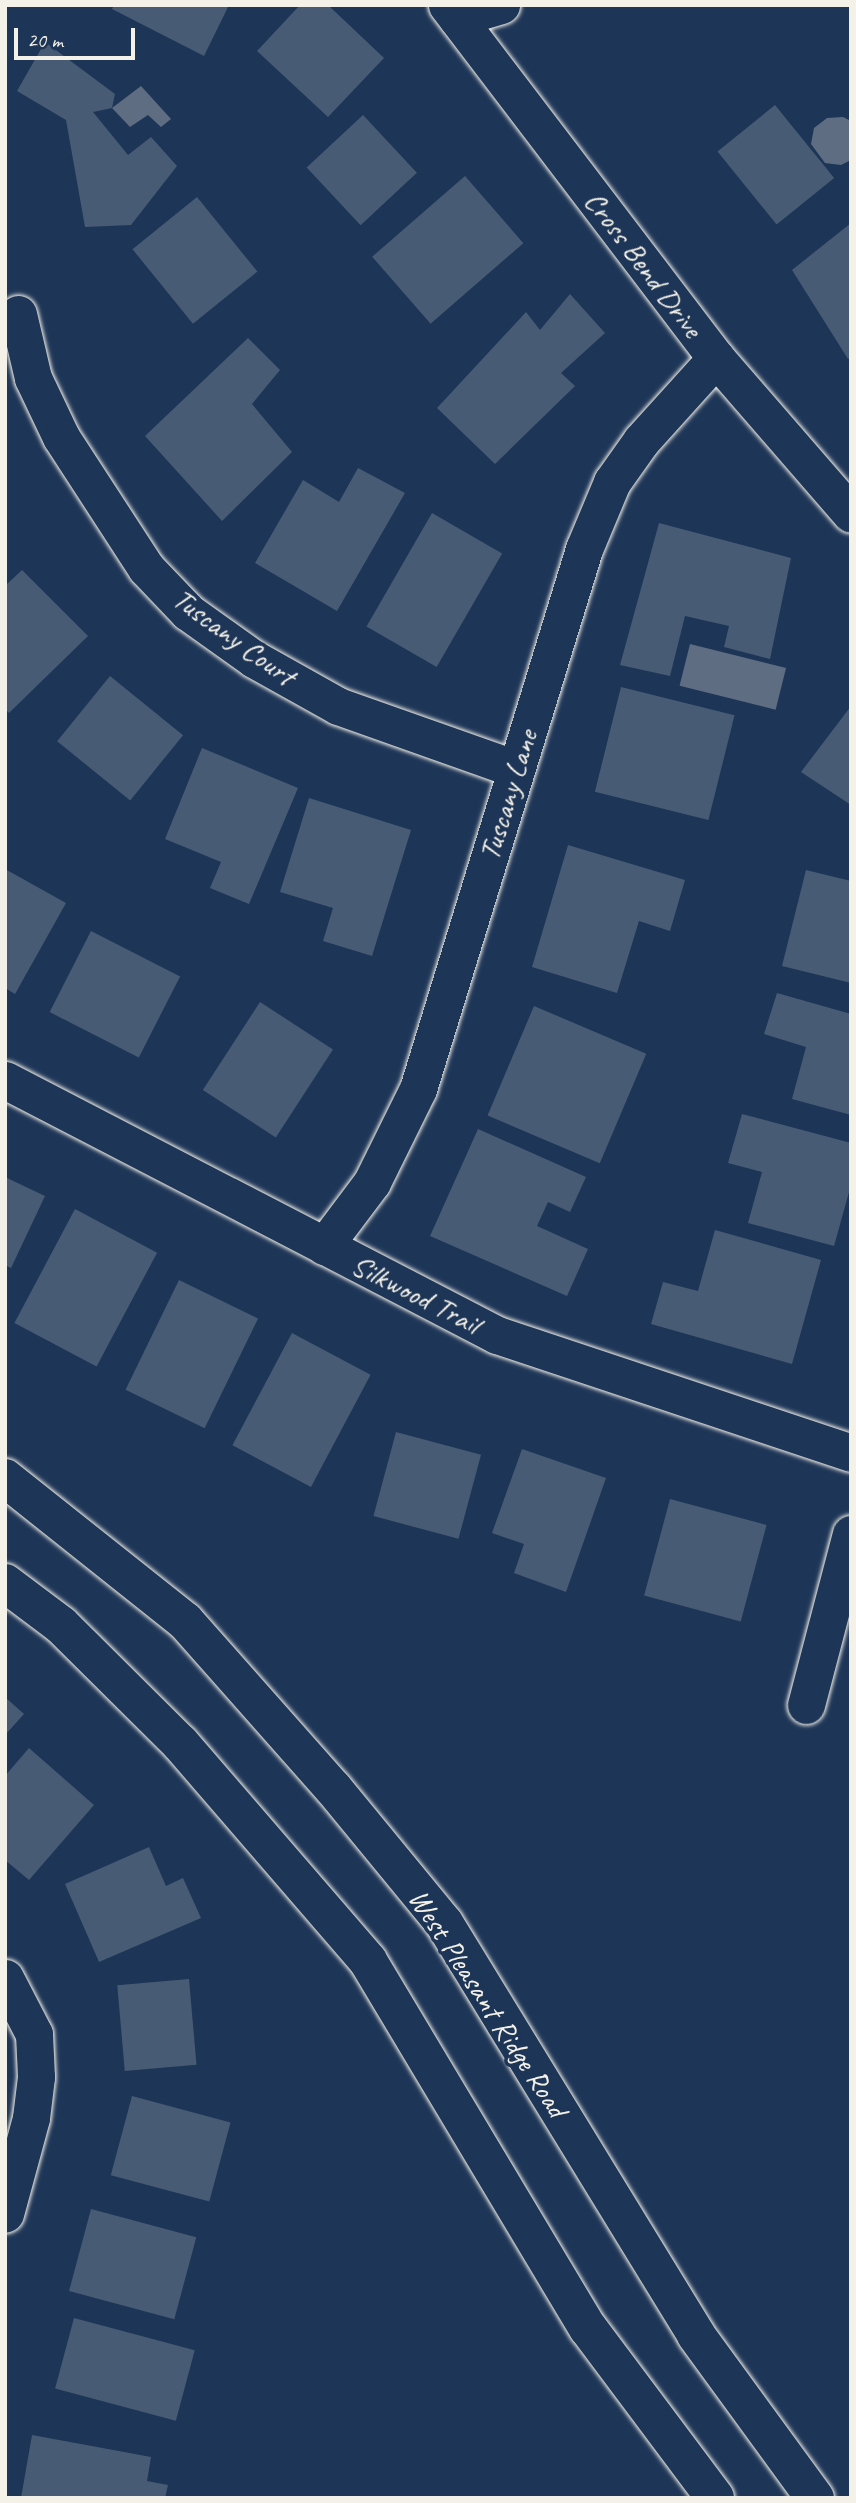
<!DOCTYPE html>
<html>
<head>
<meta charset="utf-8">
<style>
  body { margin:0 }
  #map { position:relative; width:856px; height:2503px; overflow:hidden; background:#1d3557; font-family:Caveat,sans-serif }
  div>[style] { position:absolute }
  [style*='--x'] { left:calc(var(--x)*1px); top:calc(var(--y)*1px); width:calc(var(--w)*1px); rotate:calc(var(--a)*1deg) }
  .water>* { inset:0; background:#5e6d82; transform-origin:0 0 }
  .building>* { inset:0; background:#485b74; transform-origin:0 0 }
  .roads { filter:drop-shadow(0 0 2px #f4f1e8) drop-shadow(0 0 2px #f4f1e8) }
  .street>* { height:37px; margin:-18.5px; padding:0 18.5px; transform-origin:18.5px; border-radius:18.5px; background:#1d3557 }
  .secondary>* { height:38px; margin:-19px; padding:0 19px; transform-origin:19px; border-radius:19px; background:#1d3557 }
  span { translate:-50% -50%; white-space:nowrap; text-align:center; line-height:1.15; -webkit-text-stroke:7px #1d3557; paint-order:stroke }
  .street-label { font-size:30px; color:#f4f1e8 }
  .frame { position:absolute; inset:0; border:7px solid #f4f1e8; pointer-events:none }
  .scale { position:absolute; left:14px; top:28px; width:121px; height:32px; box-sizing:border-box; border:4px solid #f4f1e8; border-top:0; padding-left:9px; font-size:21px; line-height:24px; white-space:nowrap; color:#f4f1e8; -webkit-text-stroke:5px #1d3557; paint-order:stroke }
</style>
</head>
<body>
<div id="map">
  <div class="water">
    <div style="clip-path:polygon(141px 86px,171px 119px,161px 127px,148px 115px,130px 127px,112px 108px)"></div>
    <div style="clip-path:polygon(843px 117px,851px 121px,851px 160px,841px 165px,825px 163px,811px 144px,814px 128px,827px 118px)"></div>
    <div style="left:690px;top:644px;width:99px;height:43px;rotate:14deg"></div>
  </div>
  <div class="building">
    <div style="clip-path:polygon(114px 5px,229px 5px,204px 56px,112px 9px)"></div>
    <div style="clip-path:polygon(300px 5px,328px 5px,384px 58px,328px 117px,257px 51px)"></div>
    <div style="clip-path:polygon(45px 42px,115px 94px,112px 108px,93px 112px,128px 155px,151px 137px,177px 166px,131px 225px,85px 227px,66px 120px,17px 91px)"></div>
    <div style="left:775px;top:105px;width:94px;height:74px;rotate:51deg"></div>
    <div style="left:363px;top:115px;width:79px;height:77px;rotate:47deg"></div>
    <div style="left:465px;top:176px;width:89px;height:123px;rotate:49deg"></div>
    <div style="left:197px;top:197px;width:96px;height:83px;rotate:51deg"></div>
    <div style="clip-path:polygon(851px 223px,851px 357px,848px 359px,792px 270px)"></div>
    <div style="clip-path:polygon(570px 294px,605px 333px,561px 373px,575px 386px,495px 464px,437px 408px,526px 312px,540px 330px)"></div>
    <div style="clip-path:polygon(248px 338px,280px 370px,252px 404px,292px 452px,222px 521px,145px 436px)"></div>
    <div style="clip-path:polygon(358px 468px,405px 493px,337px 611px,255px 563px,303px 480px,339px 502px)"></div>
    <div style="left:432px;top:513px;width:81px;height:131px;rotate:30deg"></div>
    <div style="clip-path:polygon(659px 523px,791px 558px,770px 659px,724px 647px,729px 626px,685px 616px,670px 676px,620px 665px)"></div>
    <div style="clip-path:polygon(22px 570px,88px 636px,9px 713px,5px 709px,5px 586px)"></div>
    <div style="left:110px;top:676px;width:94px;height:84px;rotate:39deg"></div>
    <div style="left:621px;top:687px;width:117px;height:108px;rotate:14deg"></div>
    <div style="clip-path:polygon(851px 706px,851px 805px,801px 772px)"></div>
    <div style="clip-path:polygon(202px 748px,298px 788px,249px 904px,210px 888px,221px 862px,165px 839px)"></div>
    <div style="clip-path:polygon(309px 798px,411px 830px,372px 956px,323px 941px,333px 908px,280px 892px)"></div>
    <div style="clip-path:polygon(568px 845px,685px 880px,670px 931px,639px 921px,617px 993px,532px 967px)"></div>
    <div style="clip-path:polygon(5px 869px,66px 903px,15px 994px,5px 988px)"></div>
    <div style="clip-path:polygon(806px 870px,851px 881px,851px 983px,782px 966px)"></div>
    <div style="left:91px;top:931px;width:100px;height:91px;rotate:27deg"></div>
    <div style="clip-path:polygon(777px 993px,851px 1014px,851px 1115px,792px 1099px,806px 1047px,764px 1034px)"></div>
    <div style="left:260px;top:1002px;width:87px;height:105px;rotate:33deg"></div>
    <div style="left:534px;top:1006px;width:122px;height:119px;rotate:23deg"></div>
    <div style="clip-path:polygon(742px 1114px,851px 1143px,851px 1185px,834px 1246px,748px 1223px,762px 1172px,728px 1163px)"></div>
    <div style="clip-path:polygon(478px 1129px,586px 1177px,570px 1212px,548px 1202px,537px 1226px,588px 1249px,567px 1296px,430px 1236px)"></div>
    <div style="clip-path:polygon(5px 1177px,45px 1196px,11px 1268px,5px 1265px)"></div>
    <div style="left:75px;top:1209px;width:93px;height:129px;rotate:28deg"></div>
    <div style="clip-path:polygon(715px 1230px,821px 1260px,792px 1364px,651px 1324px,663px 1282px,698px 1291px)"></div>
    <div style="left:179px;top:1280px;width:88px;height:122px;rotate:26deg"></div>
    <div style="left:292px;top:1333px;width:89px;height:127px;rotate:28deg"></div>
    <div style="left:396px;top:1432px;width:88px;height:87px;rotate:15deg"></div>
    <div style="clip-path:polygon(522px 1449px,606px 1478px,566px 1592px,514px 1573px,524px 1544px,492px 1533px)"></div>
    <div style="left:670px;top:1499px;width:100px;height:100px;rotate:15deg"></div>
    <div style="clip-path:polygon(5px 1697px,24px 1714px,5px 1735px)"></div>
    <div style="clip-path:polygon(29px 1748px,94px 1805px,29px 1880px,5px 1860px,5px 1776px)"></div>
    <div style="clip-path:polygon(149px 1847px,166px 1886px,183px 1878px,201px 1918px,99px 1962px,65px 1884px)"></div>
    <div style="left:189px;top:1979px;width:86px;height:72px;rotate:85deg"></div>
    <div style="left:132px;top:2096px;width:102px;height:82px;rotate:15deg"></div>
    <div style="left:91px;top:2209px;width:109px;height:85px;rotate:15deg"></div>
    <div style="left:74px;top:2318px;width:125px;height:73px;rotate:15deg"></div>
    <div style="clip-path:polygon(32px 2435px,151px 2457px,147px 2481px,168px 2485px,165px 2498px,21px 2498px)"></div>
  </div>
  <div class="roads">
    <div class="street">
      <div style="--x:447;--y:5;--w:444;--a:52.7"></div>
      <div style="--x:716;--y:358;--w:206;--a:49.1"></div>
      <div style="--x:457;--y:18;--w:46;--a:-16.5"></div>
      <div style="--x:18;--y:314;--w:66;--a:76.8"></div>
      <div style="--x:33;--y:378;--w:65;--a:64.6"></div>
      <div style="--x:61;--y:437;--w:156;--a:57"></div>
      <div style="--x:146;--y:568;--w:61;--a:46.3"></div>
      <div style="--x:188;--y:612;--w:81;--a:35.5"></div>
      <div style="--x:254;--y:659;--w:96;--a:29.2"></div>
      <div style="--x:338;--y:706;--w:189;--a:19.5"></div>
      <div style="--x:5;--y:1080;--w:554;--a:27.4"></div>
      <div style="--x:497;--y:1335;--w:373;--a:18.4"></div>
      <div style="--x:324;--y:1246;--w:80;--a:-53.1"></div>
      <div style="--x:372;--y:1182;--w:104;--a:-63.7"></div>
      <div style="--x:418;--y:1089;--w:565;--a:-72.91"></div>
      <div style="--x:584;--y:549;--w:73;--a:-67.3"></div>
      <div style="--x:612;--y:482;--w:50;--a:-54.7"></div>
      <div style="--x:641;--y:441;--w:112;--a:-47.9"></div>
      <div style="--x:806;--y:1705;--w:177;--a:-75.3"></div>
      <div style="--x:5;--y:1978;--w:63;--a:62.6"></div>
      <div style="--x:34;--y:2034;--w:43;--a:87.3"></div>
      <div style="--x:36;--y:2077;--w:41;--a:97"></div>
      <div style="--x:31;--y:2118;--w:99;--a:105.2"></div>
    </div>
    <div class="secondary">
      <div style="--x:5;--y:1478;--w:230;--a:38.5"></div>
      <div style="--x:185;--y:1621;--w:223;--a:48.5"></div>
      <div style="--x:333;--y:1788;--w:175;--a:50.6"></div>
      <div style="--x:444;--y:1923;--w:483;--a:58.5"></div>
      <div style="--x:696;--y:2335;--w:202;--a:53.9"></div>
      <div style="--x:5;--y:1583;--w:70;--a:36.9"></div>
      <div style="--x:61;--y:1625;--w:168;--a:44.8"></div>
      <div style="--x:180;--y:1743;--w:288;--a:49.2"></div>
      <div style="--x:368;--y:1961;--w:428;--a:59.1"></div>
      <div style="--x:588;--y:2328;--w:212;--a:53.2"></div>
    </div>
  </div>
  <div class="street-label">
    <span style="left:644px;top:264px;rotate:53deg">Cross Bend Drive</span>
    <span style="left:234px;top:637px;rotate:36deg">Tuscany Court</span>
    <span style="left:508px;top:795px;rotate:-73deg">Tuscany Lane</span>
    <span style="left:416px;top:1294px;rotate:27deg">Silkwood Trail</span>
    <span style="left:488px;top:2003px;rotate:57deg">West Pleasant Ridge Road</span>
  </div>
  <div class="frame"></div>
  <div class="scale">20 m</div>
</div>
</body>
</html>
